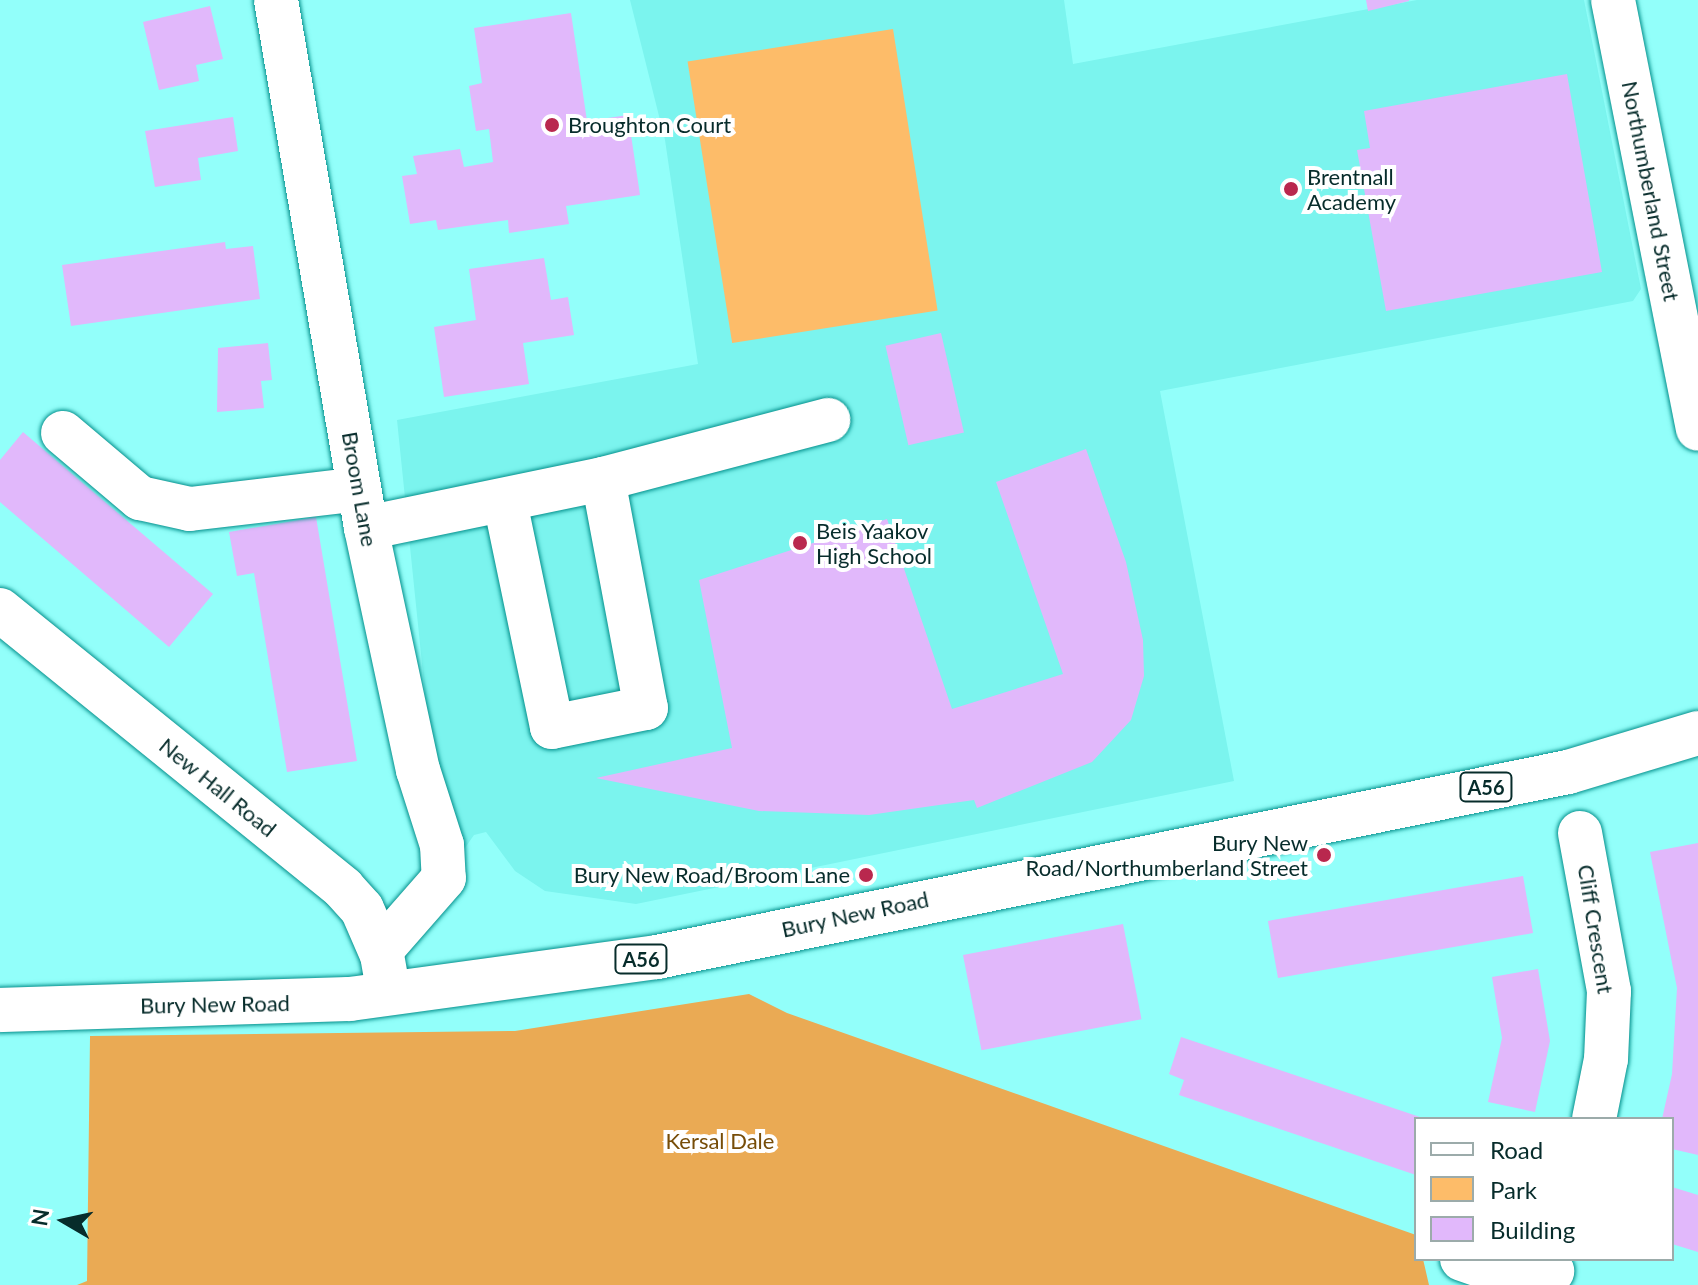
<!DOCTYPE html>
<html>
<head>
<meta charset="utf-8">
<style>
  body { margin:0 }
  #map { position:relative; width:1698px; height:1285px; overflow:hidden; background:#92fffa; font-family:Lato,sans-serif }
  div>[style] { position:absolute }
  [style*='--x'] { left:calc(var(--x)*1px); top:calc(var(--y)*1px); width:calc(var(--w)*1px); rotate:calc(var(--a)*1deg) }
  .built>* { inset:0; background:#7bf4ee }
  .green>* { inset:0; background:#fdbc69; transform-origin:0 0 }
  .forest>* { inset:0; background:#eaaa54 }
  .building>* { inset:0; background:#e1b8fb; transform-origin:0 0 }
  .roads { filter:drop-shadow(0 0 2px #04908c) drop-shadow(0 0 2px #04908c) }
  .minor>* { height:44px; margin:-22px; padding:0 22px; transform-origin:22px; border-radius:22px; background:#fff }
  .highway>* { height:44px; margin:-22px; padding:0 22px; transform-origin:22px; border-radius:22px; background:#fff }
  .dots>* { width:22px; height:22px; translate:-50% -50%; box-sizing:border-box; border:4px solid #fff; border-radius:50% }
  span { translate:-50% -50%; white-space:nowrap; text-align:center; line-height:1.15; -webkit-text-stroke:8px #fff; paint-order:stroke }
  .shield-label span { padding:2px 6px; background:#fff; border:2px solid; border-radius:6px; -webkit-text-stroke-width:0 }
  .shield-label { font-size:20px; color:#072c2b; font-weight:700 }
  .poi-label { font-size:22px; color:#072c2b }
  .left { translate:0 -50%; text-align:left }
  .right { translate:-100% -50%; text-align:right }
  .street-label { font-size:22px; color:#072c2b }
  .park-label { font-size:22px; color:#774d08 }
  .legend { position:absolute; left:1414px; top:1117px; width:260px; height:144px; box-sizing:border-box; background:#fff; border:2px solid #9cabaa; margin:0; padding:10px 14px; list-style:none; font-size:24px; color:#072c2b }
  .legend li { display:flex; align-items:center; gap:16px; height:40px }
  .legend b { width:40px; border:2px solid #9cabaa }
  .north { position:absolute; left:24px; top:1181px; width:80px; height:80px; -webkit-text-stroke:6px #fff; paint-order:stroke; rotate:279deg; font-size:22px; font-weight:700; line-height:32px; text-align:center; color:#072c2b }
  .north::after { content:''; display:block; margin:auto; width:28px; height:36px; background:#072c2b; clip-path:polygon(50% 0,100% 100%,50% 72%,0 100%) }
</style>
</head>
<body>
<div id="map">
  <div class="built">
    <div style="clip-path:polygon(630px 0,1064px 0,1073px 64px,1417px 0,1584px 0,1641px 289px,1633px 301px,1160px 391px,1234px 781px,636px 904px,545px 891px,515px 871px,486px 832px,474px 835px,444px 878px,397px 420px,698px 364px,665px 140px)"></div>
  </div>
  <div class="green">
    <div style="left:893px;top:29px;width:285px;height:208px;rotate:81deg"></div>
  </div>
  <div class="forest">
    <div style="clip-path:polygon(749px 994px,787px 1013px,1416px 1235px,1416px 1259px,1423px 1259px,1429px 1285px,77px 1285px,87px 1281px,90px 1036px,515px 1031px)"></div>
  </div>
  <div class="building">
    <div style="clip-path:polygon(1366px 0,1409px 0,1409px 1px,1368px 11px)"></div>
    <div style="clip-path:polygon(210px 6px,223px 59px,196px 65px,199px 81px,159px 90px,143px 22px)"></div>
    <div style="clip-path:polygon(571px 13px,587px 121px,628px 115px,640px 195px,566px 206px,569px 224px,509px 233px,508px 220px,438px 230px,436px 220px,410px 224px,402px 176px,417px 174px,413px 156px,460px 149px,464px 167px,493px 162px,489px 129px,476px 131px,469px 86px,482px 83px,474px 28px)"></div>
    <div style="clip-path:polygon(1567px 74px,1602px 272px,1386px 311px,1357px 150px,1370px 148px,1364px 111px)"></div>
    <div style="clip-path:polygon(233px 117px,238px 151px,198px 158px,201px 180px,155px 187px,145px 131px)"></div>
    <div style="clip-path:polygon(225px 242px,226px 249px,253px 246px,260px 299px,71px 326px,62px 265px)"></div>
    <div style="clip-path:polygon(544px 258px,551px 300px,568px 297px,574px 335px,523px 343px,529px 384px,444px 397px,434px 327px,476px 320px,469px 269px)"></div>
    <div style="left:941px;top:333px;width:102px;height:57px;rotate:77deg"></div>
    <div style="clip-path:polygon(268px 343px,272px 380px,261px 381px,264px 408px,217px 412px,218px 348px)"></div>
    <div style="clip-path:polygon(23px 432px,213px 594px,169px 647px,0 502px,0 460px)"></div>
    <div style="clip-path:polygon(1086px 449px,1126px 562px,1143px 640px,1144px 676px,1131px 720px,1092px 762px,977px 808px,974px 800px,869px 815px,759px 811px,596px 778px,732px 748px,699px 580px,887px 519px,952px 709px,1063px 674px,996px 482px)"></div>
    <div style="clip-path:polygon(316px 517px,357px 761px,287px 772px,254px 573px,237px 576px,229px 532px)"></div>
    <div style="clip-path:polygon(1698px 843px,1698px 1155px,1672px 1149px,1672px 1119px,1662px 1119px,1672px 1074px,1677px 988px,1650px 852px)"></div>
    <div style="left:1523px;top:876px;width:58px;height:259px;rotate:80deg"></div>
    <div style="left:1123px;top:924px;width:97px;height:163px;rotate:79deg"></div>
    <div style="clip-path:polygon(1538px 969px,1550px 1041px,1535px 1112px,1488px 1102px,1502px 1038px,1492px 977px)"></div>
    <div style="clip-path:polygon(1181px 1037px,1423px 1118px,1416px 1119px,1416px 1175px,1179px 1095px,1184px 1080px,1169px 1074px)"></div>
    <div style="clip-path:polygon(1672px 1187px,1698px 1195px,1698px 1252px,1672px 1244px)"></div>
  </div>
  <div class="roads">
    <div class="minor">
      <div style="--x:276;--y:0;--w:536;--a:80.33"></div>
      <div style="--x:366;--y:528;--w:248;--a:77.9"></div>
      <div style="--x:418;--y:770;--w:79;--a:72.3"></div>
      <div style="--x:442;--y:845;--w:33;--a:87"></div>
      <div style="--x:444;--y:878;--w:96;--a:131.2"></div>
      <div style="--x:1613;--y:0;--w:437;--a:78.8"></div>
      <div style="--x:63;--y:433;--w:101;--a:40.2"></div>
      <div style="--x:140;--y:498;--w:51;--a:12.4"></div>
      <div style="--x:190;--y:509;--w:170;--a:-6.7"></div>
      <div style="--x:603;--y:479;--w:233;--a:-14.7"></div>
      <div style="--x:366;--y:528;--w:242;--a:-11.7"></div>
      <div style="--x:603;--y:479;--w:233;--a:79.4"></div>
      <div style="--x:646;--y:708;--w:96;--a:168.6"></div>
      <div style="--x:552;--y:727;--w:230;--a:-101.8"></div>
      <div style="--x:0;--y:610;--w:442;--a:39"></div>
      <div style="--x:343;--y:888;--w:28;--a:48"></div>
      <div style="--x:362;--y:909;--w:50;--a:66.5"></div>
      <div style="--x:382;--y:955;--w:22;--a:80"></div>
      <div style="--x:1580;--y:833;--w:161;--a:79.6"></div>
      <div style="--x:1609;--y:991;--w:68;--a:92.5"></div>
      <div style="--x:1606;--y:1059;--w:61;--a:101.3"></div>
      <div style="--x:1462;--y:1259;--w:58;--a:19.1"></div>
      <div style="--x:1517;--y:1278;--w:36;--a:-11"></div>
    </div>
    <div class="highway">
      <div style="--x:0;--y:1010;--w:350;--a:-1.8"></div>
      <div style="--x:350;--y:999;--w:310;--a:-7.8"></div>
      <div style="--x:657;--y:957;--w:930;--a:-11.48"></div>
      <div style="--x:1568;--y:772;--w:136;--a:-16.7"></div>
    </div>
  </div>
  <div class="dots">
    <div style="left:552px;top:125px;background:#b9284e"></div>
    <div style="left:1291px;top:189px;background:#b9284e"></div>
    <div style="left:800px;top:543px;background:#b9284e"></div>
    <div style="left:1324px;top:855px;background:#b9284e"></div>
    <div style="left:866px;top:875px;background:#b9284e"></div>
  </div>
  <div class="shield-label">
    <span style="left:1486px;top:787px">A56</span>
    <span style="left:641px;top:959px">A56</span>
  </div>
  <div class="poi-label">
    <span class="left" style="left:568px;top:125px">Broughton Court</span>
    <span class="left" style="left:1307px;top:189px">Brentnall<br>Academy</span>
    <span class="left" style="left:816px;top:543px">Beis Yaakov<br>High School</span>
    <span class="right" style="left:1308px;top:855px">Bury New<br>Road/Northumberland Street</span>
    <span class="right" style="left:850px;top:875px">Bury New Road/Broom Lane</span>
  </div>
  <div class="street-label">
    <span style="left:1651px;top:191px;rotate:79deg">Northumberland Street</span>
    <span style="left:360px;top:489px;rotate:80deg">Broom Lane</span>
    <span style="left:218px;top:787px;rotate:39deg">New Hall Road</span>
    <span style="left:855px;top:914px;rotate:-12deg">Bury New Road</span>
    <span style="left:1596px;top:929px;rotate:81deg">Cliff Crescent</span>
    <span style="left:215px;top:1004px;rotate:-1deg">Bury New Road</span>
  </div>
  <div class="park-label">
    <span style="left:720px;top:1141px">Kersal Dale</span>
  </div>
  <ul class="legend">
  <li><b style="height:10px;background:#fff"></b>Road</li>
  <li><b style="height:22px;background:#fdbc69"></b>Park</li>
  <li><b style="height:22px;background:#e1b8fb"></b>Building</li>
  </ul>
  <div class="north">N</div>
</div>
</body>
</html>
